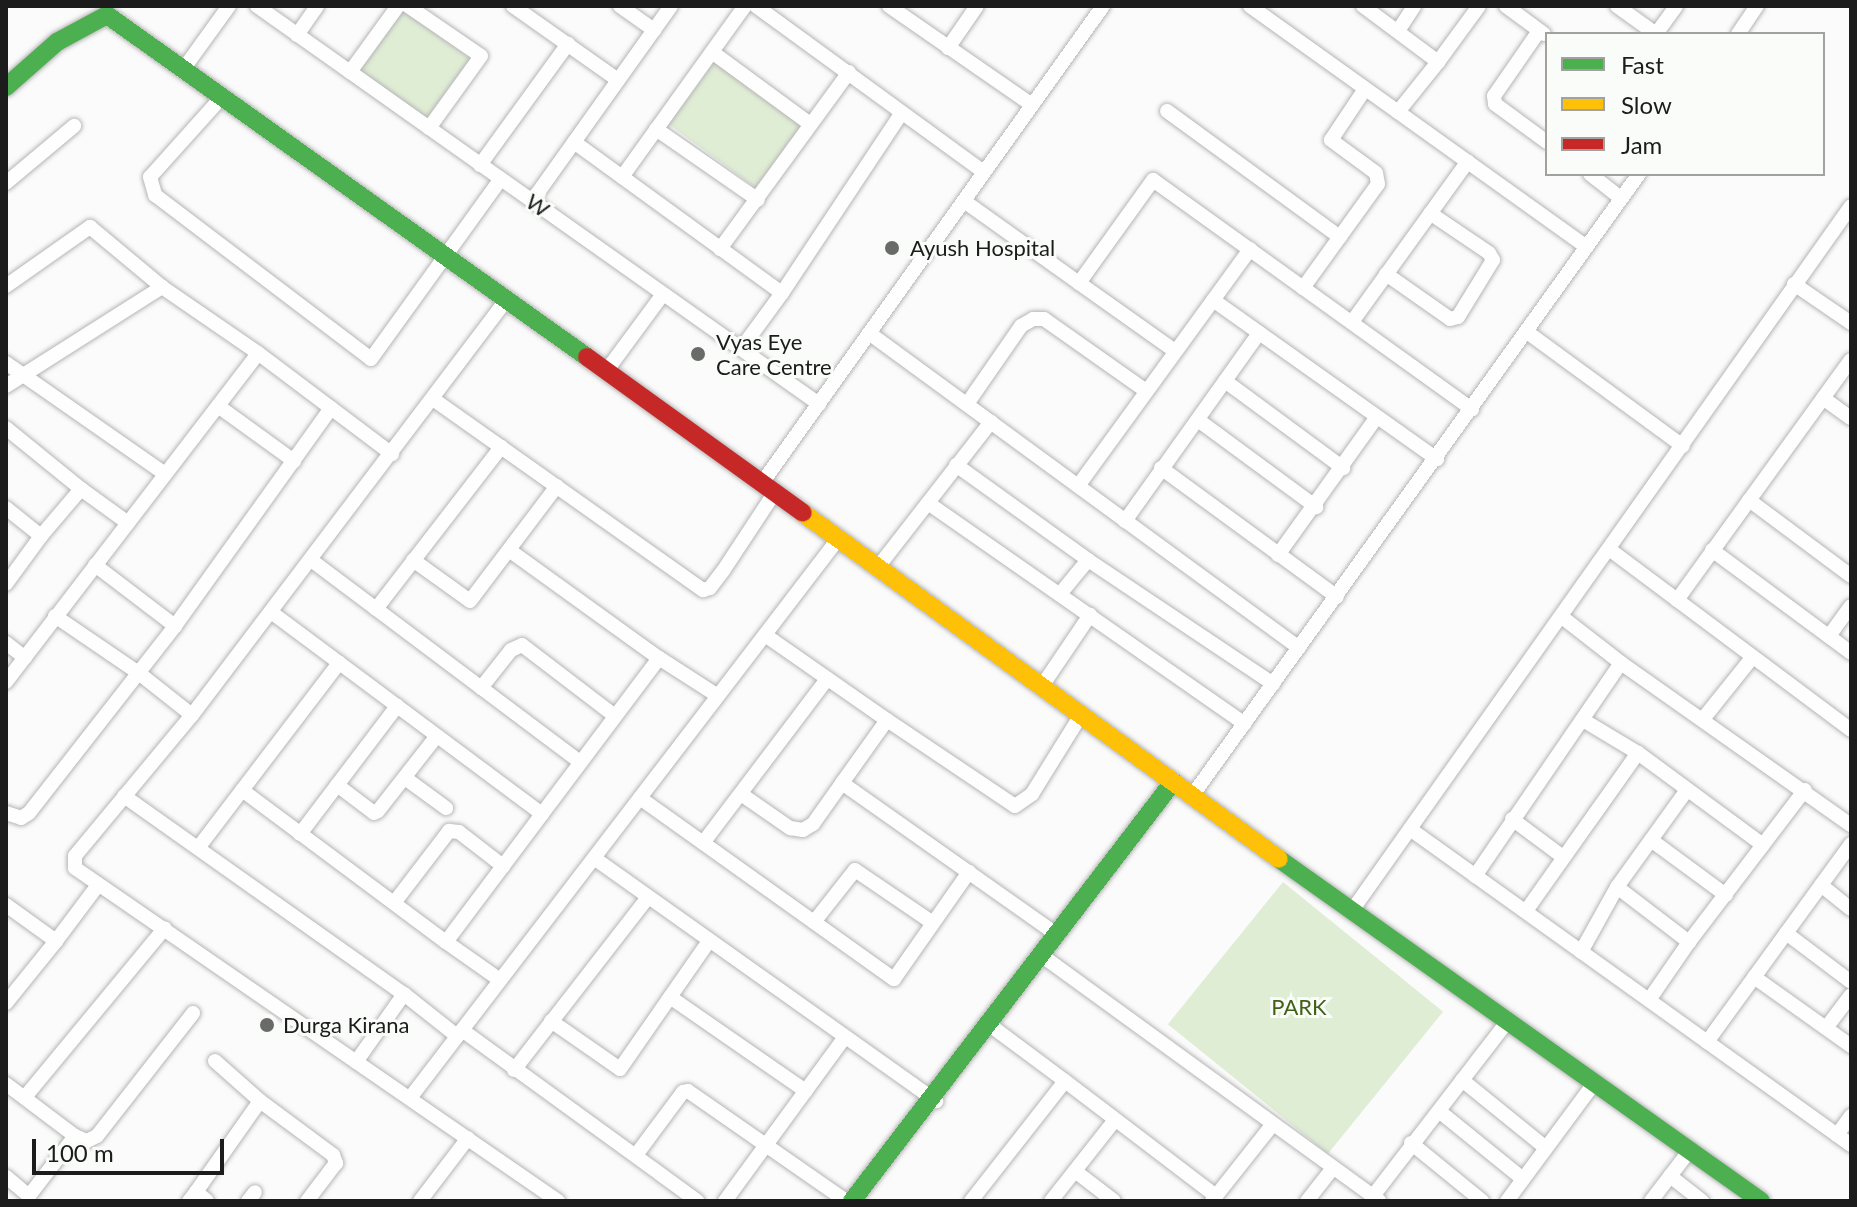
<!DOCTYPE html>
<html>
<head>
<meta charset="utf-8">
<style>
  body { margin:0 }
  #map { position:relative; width:1857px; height:1207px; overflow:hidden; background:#fafbfa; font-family:Lato,sans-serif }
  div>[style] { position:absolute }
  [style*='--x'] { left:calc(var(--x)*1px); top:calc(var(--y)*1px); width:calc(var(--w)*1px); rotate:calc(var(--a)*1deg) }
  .green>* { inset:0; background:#e0edd5; transform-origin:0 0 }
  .roads { filter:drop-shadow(0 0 2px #b5b5b5) drop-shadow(0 0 2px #b5b5b5) }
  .street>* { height:14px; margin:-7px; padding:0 7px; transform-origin:7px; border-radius:7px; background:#fefefe }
  .fast>* { height:18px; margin:-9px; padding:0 9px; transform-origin:9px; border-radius:9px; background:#4caf50 }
  .slow>* { height:18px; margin:-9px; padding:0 9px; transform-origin:9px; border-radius:9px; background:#ffc107 }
  .jam>* { height:18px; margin:-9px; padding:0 9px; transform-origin:9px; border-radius:9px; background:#c62828 }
  .dots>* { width:22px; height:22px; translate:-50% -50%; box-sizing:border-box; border:4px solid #fafcf9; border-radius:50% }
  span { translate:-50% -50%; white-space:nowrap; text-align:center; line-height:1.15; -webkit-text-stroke:6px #fafcf9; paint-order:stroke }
  .street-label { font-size:22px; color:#1b1c1b }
  .poi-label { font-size:22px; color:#1b1c1b }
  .left { translate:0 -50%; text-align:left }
  .park-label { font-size:22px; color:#416118 }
  .frame { position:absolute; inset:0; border:8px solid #1b1c1b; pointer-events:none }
  .legend { position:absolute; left:1545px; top:32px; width:280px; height:144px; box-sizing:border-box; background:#fafcf9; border:2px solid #a1a2a0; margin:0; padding:10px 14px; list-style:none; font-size:24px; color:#1b1c1b }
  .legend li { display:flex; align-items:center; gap:16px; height:40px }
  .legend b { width:40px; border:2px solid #a1a2a0 }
  .scale { position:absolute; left:32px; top:1139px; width:192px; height:36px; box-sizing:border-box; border:4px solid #1b1c1b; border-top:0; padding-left:10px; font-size:24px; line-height:28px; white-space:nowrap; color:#1b1c1b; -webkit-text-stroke:6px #fafcf9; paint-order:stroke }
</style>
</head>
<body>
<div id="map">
  <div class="green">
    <div style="left:402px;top:9px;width:85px;height:74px;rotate:36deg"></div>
    <div style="left:714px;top:62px;width:112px;height:77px;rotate:36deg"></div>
    <div style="left:1283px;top:882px;width:206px;height:183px;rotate:39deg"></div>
  </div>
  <div class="roads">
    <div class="street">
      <div style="--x:257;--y:6;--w:689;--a:35.31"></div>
      <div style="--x:408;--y:6;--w:88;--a:34.4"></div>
      <div style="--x:481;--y:56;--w:89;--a:125.8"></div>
      <div style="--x:513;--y:6;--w:128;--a:35.2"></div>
      <div style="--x:620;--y:6;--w:42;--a:35.2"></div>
      <div style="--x:756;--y:6;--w:282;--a:36.1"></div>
      <div style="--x:889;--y:6;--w:174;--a:34.7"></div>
      <div style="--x:1250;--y:6;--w:414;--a:35.6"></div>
      <div style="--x:1363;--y:6;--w:94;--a:36.7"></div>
      <div style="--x:1438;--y:62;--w:64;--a:128.7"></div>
      <div style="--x:1506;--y:6;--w:47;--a:36.4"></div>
      <div style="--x:1617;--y:6;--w:48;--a:35.7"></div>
      <div style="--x:1656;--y:34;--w:34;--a:-54"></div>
      <div style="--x:1398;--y:31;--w:30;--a:-57"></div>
      <div style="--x:1539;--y:31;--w:79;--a:124.7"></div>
      <div style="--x:1494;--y:96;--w:8;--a:83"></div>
      <div style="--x:1495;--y:104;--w:64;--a:36.2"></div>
      <div style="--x:1738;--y:34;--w:34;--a:-56"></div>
      <div style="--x:297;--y:35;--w:35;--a:-55"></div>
      <div style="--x:948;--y:48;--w:51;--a:-55.4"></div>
      <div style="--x:712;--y:52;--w:122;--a:36.3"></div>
      <div style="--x:1438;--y:62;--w:69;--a:-53.8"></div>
      <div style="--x:182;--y:71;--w:80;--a:-54.1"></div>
      <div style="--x:350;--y:72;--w:82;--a:-54"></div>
      <div style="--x:221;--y:98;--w:106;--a:131.9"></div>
      <div style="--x:150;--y:177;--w:19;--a:74"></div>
      <div style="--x:155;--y:195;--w:271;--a:37.2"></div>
      <div style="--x:371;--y:359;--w:222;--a:-54.2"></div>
      <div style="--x:1167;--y:111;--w:214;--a:36.1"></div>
      <div style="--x:656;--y:129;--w:124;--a:34.8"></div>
      <div style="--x:574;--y:142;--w:257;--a:36"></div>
      <div style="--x:480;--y:165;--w:150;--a:-54"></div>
      <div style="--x:1590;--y:174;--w:39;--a:38"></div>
      <div style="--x:622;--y:177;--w:211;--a:-54.3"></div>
      <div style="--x:6;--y:183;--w:89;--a:-40"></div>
      <div style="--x:532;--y:201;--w:239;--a:-54.5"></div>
      <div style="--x:964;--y:201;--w:141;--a:35.5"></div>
      <div style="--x:1079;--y:283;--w:127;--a:-54.3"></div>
      <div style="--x:1153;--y:180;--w:393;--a:35.7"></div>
      <div style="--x:720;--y:249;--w:219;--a:-53.9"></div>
      <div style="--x:1386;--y:274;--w:78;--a:35.1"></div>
      <div style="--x:1450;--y:319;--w:8;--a:-14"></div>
      <div style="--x:1458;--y:317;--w:67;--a:-58.4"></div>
      <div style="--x:1493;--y:260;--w:8;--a:-120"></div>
      <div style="--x:1489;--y:253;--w:71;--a:-145.9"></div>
      <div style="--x:1079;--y:283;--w:118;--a:35.3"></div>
      <div style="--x:1794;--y:284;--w:69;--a:34.4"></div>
      <div style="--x:6;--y:286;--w:103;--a:-35.1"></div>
      <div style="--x:90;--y:227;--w:94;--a:39.8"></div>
      <div style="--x:162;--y:287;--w:116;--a:34.5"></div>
      <div style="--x:1303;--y:288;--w:128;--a:-54.2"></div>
      <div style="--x:1378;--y:184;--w:11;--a:-100"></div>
      <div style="--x:1376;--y:173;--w:56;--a:-143.7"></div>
      <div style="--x:1331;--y:140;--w:61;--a:-56.3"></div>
      <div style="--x:507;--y:299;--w:522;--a:127.13"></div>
      <div style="--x:192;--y:715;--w:183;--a:129.7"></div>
      <div style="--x:75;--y:856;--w:12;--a:90"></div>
      <div style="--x:75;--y:868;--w:587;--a:34.58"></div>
      <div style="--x:1213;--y:300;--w:275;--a:35.4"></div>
      <div style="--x:1352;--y:322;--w:198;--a:-54.2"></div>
      <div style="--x:1527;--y:332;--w:193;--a:36.2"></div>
      <div style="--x:869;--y:333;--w:533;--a:36.22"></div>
      <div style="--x:741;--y:349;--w:69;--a:-53.8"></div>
      <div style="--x:782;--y:293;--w:215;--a:-56.4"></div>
      <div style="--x:6;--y:363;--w:194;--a:34.9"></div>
      <div style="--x:607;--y:370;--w:94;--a:-53.6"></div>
      <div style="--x:1225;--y:381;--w:147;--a:36.4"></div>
      <div style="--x:6;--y:386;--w:185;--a:-32.4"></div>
      <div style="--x:1823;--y:398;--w:34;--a:36"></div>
      <div style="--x:433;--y:399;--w:331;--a:35.3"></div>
      <div style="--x:703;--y:590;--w:7;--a:-16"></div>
      <div style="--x:710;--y:588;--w:21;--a:-53"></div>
      <div style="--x:723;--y:571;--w:95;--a:-56.6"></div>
      <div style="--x:967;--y:404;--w:95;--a:-55.3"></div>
      <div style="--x:1021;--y:326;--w:14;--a:-30"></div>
      <div style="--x:1033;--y:319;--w:11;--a:0"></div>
      <div style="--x:1044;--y:319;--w:125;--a:35.2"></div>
      <div style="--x:218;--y:406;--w:94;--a:35.9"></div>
      <div style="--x:1198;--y:420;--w:147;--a:36.4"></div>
      <div style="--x:6;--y:428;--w:97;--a:39.1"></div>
      <div style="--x:956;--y:465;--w:163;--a:35.7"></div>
      <div style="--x:1088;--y:560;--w:223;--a:33.8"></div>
      <div style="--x:1161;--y:468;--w:218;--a:36.2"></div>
      <div style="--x:762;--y:483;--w:586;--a:-54.44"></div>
      <div style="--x:1078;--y:486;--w:293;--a:-54"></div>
      <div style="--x:1749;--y:500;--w:127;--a:36.7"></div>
      <div style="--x:928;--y:503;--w:386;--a:34.9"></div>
      <div style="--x:6;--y:508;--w:45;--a:38.7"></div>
      <div style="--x:41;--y:536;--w:62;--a:-49.6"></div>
      <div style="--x:81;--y:489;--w:58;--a:35.9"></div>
      <div style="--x:1125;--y:521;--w:231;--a:-54.5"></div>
      <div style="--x:1609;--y:549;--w:302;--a:36.8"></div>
      <div style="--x:509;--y:550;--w:185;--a:35.8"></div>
      <div style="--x:1712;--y:550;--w:173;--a:36.5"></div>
      <div style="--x:1278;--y:555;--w:168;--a:-54.4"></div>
      <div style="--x:311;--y:560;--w:336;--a:36.9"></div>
      <div style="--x:413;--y:560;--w:70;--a:35.7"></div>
      <div style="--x:470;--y:601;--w:144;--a:-52.9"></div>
      <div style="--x:95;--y:565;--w:101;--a:37.3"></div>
      <div style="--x:175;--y:626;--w:268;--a:-54.4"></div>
      <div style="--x:878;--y:567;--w:184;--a:-52.1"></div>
      <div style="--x:6;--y:584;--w:59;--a:-53.9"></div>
      <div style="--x:1060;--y:594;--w:44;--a:-50.5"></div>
      <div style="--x:1677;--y:600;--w:296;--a:-54.1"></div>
      <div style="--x:376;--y:609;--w:205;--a:-52.3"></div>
      <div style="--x:271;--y:612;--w:338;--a:36.7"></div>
      <div style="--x:542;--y:814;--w:195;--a:-53.1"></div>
      <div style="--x:659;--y:658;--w:70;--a:32.8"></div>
      <div style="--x:55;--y:616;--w:103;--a:34.3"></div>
      <div style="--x:140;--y:674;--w:66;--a:38.3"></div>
      <div style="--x:1562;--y:617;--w:75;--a:37.9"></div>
      <div style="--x:1621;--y:663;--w:281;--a:35.2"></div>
      <div style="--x:765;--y:635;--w:149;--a:34.9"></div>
      <div style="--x:887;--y:720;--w:77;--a:125.5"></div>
      <div style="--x:842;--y:783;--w:262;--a:35.2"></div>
      <div style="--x:1829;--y:636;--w:37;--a:-54"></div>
      <div style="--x:6;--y:643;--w:24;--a:38"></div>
      <div style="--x:6;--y:682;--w:414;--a:-52.5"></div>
      <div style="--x:258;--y:353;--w:168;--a:37"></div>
      <div style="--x:1042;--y:686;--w:86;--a:-55.9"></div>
      <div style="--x:481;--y:688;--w:48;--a:-51.7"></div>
      <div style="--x:511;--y:650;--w:12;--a:-24"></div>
      <div style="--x:522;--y:645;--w:117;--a:37.4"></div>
      <div style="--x:1703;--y:719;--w:77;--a:-51.3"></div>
      <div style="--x:887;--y:720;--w:154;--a:33.9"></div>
      <div style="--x:1015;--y:806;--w:21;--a:-35"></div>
      <div style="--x:1032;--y:794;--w:93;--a:-58.2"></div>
      <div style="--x:1583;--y:720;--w:64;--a:31"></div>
      <div style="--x:1638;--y:753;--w:155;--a:36.4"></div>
      <div style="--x:405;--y:778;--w:51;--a:36.2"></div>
      <div style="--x:337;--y:785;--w:46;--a:37.1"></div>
      <div style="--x:374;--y:813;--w:4;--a:-27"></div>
      <div style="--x:378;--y:811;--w:94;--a:-51.9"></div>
      <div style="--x:242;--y:790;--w:254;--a:36.7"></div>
      <div style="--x:741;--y:794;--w:60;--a:34.8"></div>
      <div style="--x:790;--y:828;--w:13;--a:9"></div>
      <div style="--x:803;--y:830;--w:12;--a:-31"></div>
      <div style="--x:813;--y:824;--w:50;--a:-54.7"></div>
      <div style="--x:124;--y:796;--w:343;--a:35.3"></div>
      <div style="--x:404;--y:994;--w:83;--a:125.2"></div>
      <div style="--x:1192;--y:796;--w:766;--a:-54.3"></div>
      <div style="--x:640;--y:798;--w:312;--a:35.5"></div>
      <div style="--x:894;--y:979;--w:131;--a:-55"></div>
      <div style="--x:6;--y:813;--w:16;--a:18"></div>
      <div style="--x:21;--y:818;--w:9;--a:-32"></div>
      <div style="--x:29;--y:813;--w:237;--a:-52"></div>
      <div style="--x:1512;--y:819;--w:64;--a:36.7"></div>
      <div style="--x:1410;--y:829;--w:543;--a:35.62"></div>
      <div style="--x:300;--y:834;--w:161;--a:-52.8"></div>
      <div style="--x:1651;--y:840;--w:93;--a:36.3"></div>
      <div style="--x:703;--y:843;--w:206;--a:-52.9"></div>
      <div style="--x:198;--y:848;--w:233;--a:-52.7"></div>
      <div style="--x:594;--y:858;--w:420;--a:35.4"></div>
      <div style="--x:1475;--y:876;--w:258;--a:-55.6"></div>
      <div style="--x:1821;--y:885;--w:38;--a:39"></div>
      <div style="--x:1617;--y:887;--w:91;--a:37.4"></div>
      <div style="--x:394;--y:903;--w:91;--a:-52.6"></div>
      <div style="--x:449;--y:831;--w:10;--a:6"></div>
      <div style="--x:459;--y:832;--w:56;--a:37.7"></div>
      <div style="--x:6;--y:905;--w:62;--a:35.8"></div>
      <div style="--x:56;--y:941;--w:70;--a:-53.1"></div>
      <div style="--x:1526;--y:911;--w:194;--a:-54.7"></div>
      <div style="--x:1351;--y:912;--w:865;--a:-54.69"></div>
      <div style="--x:814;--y:922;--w:66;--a:-51.7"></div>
      <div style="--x:855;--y:870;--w:94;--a:34.2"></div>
      <div style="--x:1786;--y:933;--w:81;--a:37"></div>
      <div style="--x:1581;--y:952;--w:74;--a:-61"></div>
      <div style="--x:1617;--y:887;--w:120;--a:-54.2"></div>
      <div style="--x:1041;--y:955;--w:418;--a:36"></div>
      <div style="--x:1754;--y:977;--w:119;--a:35.4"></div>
      <div style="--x:500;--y:980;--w:66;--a:-144.9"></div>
      <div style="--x:446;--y:942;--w:160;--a:-53.1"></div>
      <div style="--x:404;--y:994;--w:68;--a:38.4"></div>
      <div style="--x:670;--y:997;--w:165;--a:34.7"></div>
      <div style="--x:1649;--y:1000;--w:70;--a:-55.4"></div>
      <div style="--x:1689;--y:942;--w:191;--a:-52.7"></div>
      <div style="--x:6;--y:1003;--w:80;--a:-51.1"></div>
      <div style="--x:551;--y:1021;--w:84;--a:34.8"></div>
      <div style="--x:620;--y:1069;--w:156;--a:-55.2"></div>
      <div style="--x:1826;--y:1028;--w:41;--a:-52.9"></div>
      <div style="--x:462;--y:1030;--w:291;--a:36"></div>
      <div style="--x:1707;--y:1042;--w:245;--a:-54"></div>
      <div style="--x:215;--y:1061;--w:60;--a:41.6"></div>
      <div style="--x:260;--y:1101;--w:91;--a:36.5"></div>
      <div style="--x:333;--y:1155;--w:9;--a:69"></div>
      <div style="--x:336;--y:1163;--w:48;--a:127.3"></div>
      <div style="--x:514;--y:1070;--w:219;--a:-52.2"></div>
      <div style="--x:1462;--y:1080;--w:108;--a:39"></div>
      <div style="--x:1065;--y:1081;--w:190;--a:37.3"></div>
      <div style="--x:6;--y:1084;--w:86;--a:37"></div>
      <div style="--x:75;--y:1136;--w:76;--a:127.5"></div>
      <div style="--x:29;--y:1196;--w:30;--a:-140"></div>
      <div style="--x:25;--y:1097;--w:219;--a:-50.4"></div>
      <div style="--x:410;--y:1098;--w:705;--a:-52.55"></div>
      <div style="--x:1439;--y:1111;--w:108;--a:39"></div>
      <div style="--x:1837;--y:1135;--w:24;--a:-54"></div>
      <div style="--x:75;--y:1136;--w:13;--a:23"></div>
      <div style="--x:87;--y:1141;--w:11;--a:-27"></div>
      <div style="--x:97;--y:1136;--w:156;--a:-52"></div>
      <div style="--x:1411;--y:1143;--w:92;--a:39.2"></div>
      <div style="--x:636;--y:1155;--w:79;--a:-53.3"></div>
      <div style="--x:683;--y:1092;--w:5;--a:-11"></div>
      <div style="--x:688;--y:1091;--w:193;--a:34.8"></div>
      <div style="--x:1075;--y:1171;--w:49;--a:37.6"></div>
      <div style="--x:1670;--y:1176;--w:41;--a:38"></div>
      <div style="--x:196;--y:1192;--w:111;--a:-54.9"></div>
      <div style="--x:1373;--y:1196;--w:221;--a:-52.4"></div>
      <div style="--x:189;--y:1201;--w:11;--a:-52"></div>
      <div style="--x:196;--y:1192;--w:14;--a:39"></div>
      <div style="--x:248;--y:1201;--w:11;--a:-52"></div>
      <div style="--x:420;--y:1201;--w:79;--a:-52.7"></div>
      <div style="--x:725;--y:1201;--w:203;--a:-53.8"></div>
      <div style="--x:971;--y:1201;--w:152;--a:-51.9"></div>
      <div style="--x:1065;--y:1081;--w:89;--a:-143.3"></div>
      <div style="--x:1051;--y:1201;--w:103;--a:-51.7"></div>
      <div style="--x:1212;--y:1201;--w:98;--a:-51.6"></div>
      <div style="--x:1307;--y:1201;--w:42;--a:-51.8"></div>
      <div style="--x:1507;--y:1201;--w:148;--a:-53.5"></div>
      <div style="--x:1651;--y:1201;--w:64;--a:-52.6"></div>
    </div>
    <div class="fast">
      <div style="--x:6;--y:87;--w:68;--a:-41.4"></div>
      <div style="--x:57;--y:42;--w:57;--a:-28.4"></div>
      <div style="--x:107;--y:15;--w:589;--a:35.47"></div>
      <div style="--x:1279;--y:859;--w:591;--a:35.36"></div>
      <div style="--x:852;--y:1201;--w:528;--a:-52.54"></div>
    </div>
    <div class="slow">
      <div style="--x:803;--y:513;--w:588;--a:36.01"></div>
    </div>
    <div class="jam">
      <div style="--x:587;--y:357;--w:266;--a:35.8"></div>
    </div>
  </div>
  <div class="dots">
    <div style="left:892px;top:248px;background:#696a69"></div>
    <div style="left:698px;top:354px;background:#696a69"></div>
    <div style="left:267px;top:1025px;background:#696a69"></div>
  </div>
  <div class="street-label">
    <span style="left:538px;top:205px;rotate:35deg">W</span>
  </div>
  <div class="poi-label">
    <span class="left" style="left:910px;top:248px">Ayush Hospital</span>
    <span class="left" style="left:716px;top:354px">Vyas Eye<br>Care Centre</span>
    <span class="left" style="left:283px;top:1025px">Durga Kirana</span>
  </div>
  <div class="park-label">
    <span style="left:1299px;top:1007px">PARK</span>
  </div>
  <div class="frame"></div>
  <ul class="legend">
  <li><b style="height:10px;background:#4caf50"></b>Fast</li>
  <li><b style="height:10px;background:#ffc107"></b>Slow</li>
  <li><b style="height:10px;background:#c62828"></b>Jam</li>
  </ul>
  <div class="scale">100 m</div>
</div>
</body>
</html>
